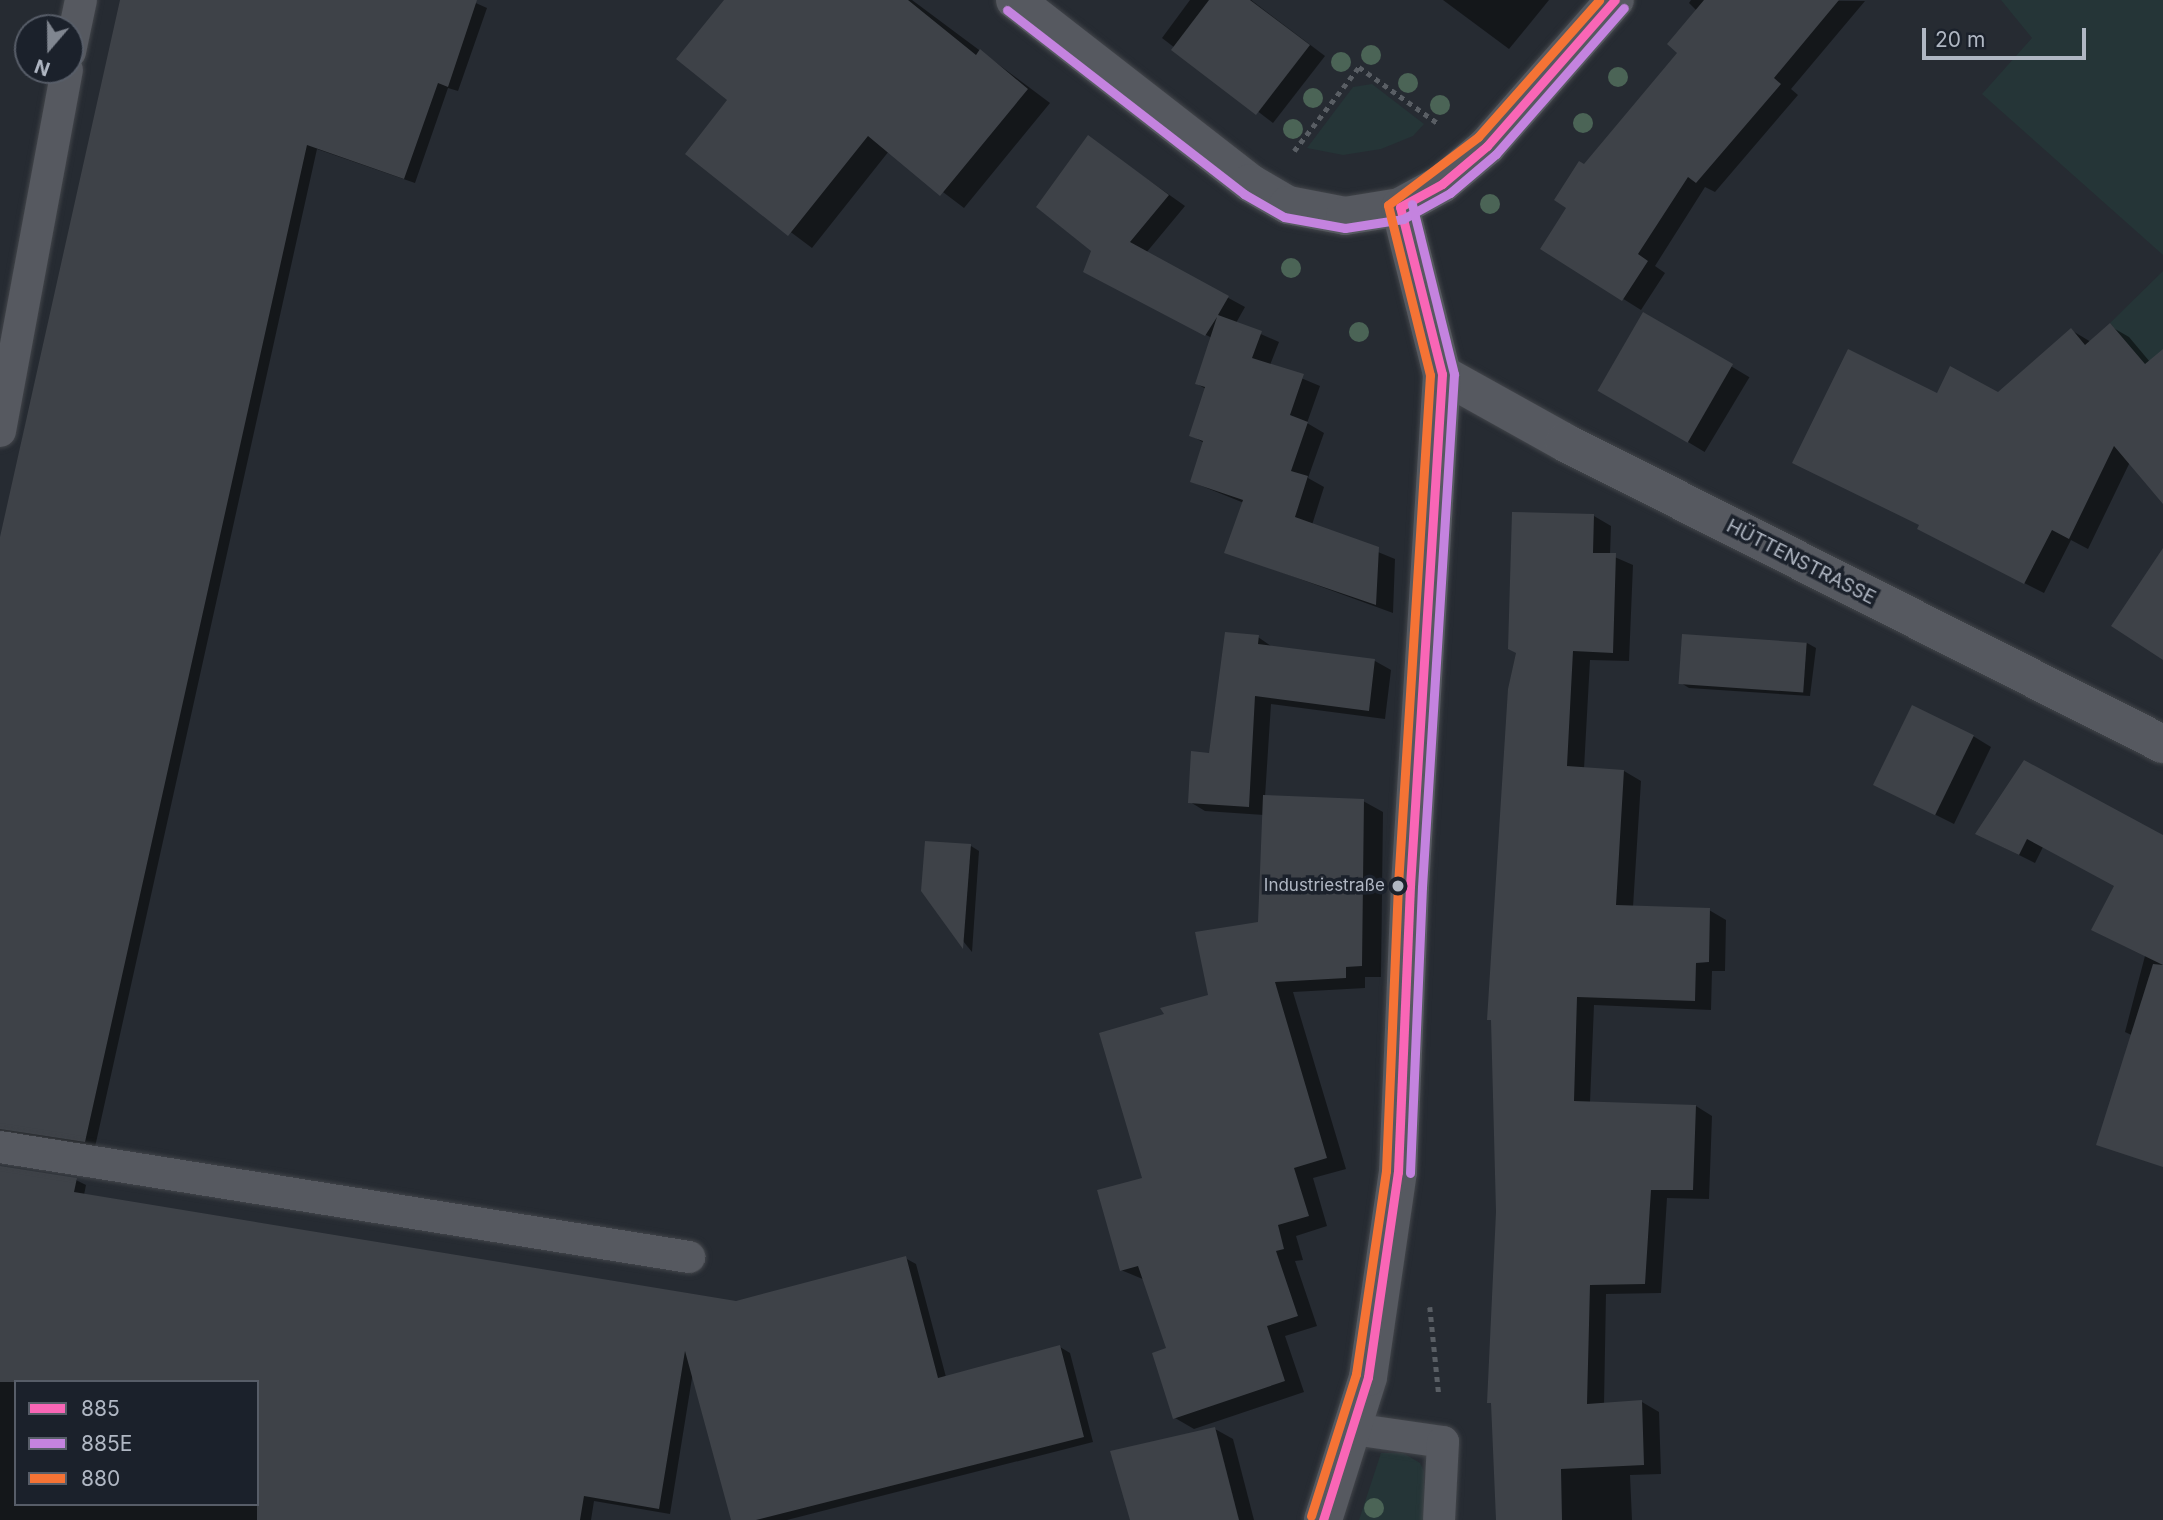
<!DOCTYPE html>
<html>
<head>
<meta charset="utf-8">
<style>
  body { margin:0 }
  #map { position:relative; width:2163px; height:1520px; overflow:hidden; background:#262b32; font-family:Inter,sans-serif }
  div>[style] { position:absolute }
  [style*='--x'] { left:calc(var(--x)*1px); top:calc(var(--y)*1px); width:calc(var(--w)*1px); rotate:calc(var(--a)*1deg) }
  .green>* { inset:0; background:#253537 }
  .shadow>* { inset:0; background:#0007; transform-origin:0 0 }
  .building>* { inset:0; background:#3e4248; transform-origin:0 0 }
  .path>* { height:4.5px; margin-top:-2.25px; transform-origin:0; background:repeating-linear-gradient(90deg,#595e64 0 5px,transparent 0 10px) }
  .roads { filter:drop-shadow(0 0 2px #42454a) drop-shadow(0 0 2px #42454a) }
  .service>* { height:32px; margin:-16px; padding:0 16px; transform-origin:16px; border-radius:16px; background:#565960 }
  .minor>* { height:38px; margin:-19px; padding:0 19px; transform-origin:19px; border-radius:19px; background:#565960 }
  .tertiary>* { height:38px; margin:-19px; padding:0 19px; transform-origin:19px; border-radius:19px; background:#565960 }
  .bus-1>* { height:9px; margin:-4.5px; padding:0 4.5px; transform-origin:4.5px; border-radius:4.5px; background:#f966b6 }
  .bus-2>* { height:9px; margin:-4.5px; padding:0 4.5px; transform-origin:4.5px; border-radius:4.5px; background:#c483df }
  .bus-3>* { height:9px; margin:-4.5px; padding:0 4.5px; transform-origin:4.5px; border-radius:4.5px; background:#f57335 }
  .trees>* { width:20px; height:20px; margin:-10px; border-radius:50%; background:#4b6456 }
  .dots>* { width:19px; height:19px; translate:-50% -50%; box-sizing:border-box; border:4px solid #1b212b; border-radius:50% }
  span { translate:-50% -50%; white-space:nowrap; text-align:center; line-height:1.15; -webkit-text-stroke:7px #1b212b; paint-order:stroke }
  .bus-label { font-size:17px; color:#b0b7c3 }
  .right { translate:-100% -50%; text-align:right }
  .street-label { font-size:19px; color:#b0b7c3 }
  .legend { position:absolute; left:14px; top:1380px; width:245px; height:126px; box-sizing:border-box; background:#1b212b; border:2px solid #575d68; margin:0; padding:9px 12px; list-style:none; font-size:21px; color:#b0b7c3 }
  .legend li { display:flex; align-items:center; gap:14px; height:35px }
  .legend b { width:35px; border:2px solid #575d68 }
  .north { position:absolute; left:14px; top:14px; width:70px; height:70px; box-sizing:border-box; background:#1b212b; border:2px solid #575d68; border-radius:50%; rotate:200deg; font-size:19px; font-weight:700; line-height:28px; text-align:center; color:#b0b7c3 }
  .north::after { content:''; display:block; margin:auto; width:24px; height:32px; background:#808690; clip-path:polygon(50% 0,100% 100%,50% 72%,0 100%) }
  .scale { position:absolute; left:1922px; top:28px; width:164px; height:32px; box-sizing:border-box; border:4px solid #b0b7c3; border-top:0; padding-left:9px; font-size:21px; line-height:24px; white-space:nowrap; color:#b0b7c3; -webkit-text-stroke:5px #1b212b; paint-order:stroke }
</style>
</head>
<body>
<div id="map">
  <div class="green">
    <div style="clip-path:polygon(2001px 0,2163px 0,2163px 255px,1982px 94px,2032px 38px)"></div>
    <div style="clip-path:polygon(1372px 84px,1424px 124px,1413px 136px,1381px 149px,1343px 155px,1307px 148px,1353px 87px)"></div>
    <div style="clip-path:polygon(2163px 271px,2163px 352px,2144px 365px,2110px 323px)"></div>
    <div style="clip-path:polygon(1381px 1453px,1403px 1453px,1420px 1463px,1424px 1471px,1425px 1520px,1359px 1520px)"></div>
  </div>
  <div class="shadow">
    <div style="clip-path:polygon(122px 0,469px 0,487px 8px,458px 91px,448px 88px,415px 183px,317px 149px,95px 1147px,0 1138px,0 546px)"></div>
    <div style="clip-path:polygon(727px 0,912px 0,1050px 103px,964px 208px,889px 151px,812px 248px,687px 154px,730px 100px)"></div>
    <div style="clip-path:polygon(1190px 0,1251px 0,1325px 56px,1273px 123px,1162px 38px)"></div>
    <div style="clip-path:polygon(1443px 0,1549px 0,1509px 49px)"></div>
    <div style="clip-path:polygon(1691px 0,1865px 1px,1791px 89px,1798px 95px,1715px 192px,1705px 187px,1655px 266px,1665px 273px,1641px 310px,1542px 248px,1569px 207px,1585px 166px,1680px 53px,1697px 11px,1689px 3px)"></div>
    <div style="clip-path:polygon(1089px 138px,1185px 206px,1146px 253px,1245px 307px,1236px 323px,1279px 342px,1270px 365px,1320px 386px,1307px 423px,1324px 433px,1308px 478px,1324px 487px,1312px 525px,1395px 559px,1393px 613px,1226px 552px,1244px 503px,1192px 482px,1204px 443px,1191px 435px,1206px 389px,1197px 384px,1212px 338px,1102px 281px,1093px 251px)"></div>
    <div style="left:1644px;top:314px;width:123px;height:87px;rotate:31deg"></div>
    <div style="clip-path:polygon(2110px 326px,2129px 337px,2150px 362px,2163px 353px,2163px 492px,2130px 462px,2088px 549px,2071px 540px,2044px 593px,1938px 539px,1938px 395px,1999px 394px,2071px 330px,2091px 342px)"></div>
    <div style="clip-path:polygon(1594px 516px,1611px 526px,1610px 555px,1633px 565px,1629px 661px,1590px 660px,1584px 769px,1624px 771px,1641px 781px,1633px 907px,1709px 910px,1726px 920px,1725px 971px,1712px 971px,1711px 1010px,1594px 1005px,1590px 1103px,1696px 1106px,1712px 1116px,1709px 1199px,1667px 1198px,1661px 1293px,1606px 1294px,1604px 1405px,1642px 1402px,1659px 1412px,1661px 1474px,1630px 1475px,1632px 1520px,1498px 1520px,1493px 1404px,1489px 1402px,1497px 1212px,1493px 1021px)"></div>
    <div style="clip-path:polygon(1684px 636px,1807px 643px,1816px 648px,1810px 696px,1689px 688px,1681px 683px)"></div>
    <div style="clip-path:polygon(1258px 637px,1274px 648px,1375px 661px,1391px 670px,1385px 719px,1271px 704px,1265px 797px,1363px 801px,1383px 812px,1381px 977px,1365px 977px,1365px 988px,1293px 992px,1346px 1169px,1313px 1178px,1327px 1226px,1296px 1236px,1303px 1260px,1295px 1261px,1317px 1326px,1285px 1336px,1304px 1392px,1194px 1429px,1175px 1418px,1168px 1350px,1145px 1280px,1121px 1270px,1144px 1179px,1166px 1015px,1210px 997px,1260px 923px,1264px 815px,1205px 811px,1190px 802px)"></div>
    <div style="clip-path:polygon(1973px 736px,1991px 747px,1954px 824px,1876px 785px)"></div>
    <div style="clip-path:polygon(1977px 834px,2163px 837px,2163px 1050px,2125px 1032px,2145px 956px,2116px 886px,2043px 847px,2035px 863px)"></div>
    <div style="clip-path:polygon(971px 846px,979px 851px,972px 952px,922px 891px)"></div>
    <div style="clip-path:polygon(evenodd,0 1167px,76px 1180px,86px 1185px,84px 1195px,736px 1303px,905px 1258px,916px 1264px,946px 1377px,1060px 1347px,1070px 1353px,1093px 1442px,787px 1520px,733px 1520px,693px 1372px,670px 1514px,594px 1501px,591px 1520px,0 1520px,0 1167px,16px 1382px,257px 1382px,257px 1504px,16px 1504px,16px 1382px)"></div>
    <div style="clip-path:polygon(1215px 1429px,1233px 1439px,1254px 1520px,1132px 1520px)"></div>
  </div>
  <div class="building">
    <div style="clip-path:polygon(120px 0,477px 0,448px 87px,438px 83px,404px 179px,307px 145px,85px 1142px,0 1129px,0 537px)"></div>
    <div style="clip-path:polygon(724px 0,908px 0,976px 55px,980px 49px,1028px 89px,940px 196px,868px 136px,788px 236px,685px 154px,727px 100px,676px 59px)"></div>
    <div style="clip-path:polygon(1209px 0,1250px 0,1310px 45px,1256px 115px,1171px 50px)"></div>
    <div style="clip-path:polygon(1704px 0,1839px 0,1774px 78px,1781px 84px,1696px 183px,1688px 177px,1638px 254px,1648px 261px,1622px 301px,1540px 249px,1566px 208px,1554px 200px,1579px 161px,1584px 164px,1677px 53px,1667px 44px)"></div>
    <div style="clip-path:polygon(1088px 135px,1169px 195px,1130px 242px,1229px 296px,1218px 315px,1262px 331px,1252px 358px,1304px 374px,1290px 415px,1308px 422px,1291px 471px,1308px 476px,1295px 517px,1379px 547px,1376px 605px,1224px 553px,1243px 500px,1190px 482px,1203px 441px,1189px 436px,1205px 387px,1195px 384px,1217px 317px,1205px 336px,1083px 272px,1091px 251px,1036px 207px)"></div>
    <div style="left:1643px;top:312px;width:104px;height:91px;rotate:30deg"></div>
    <div style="clip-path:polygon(2110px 323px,2145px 364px,2163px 349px,2163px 504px,2114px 446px,2069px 539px,2052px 530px,2024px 584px,1917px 529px,1919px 525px,1792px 463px,1848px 349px,1937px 393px,1950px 366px,1998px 392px,2071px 328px,2085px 345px)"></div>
    <div style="clip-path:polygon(1512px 512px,1594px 514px,1593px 553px,1616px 553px,1613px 653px,1573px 651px,1567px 766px,1624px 770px,1616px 905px,1710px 908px,1709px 962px,1696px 963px,1695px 1001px,1577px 997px,1574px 1101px,1696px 1105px,1693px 1190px,1651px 1190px,1645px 1284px,1590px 1285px,1587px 1404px,1642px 1400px,1644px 1465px,1561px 1469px,1562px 1520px,1496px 1520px,1491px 1403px,1487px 1403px,1496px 1212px,1491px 1020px,1487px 1020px,1508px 689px,1516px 653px,1508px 649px)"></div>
    <div style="clip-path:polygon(2163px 548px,2163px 660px,2111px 626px)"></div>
    <div style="clip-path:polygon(1225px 632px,1259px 635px,1258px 644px,1375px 659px,1369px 711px,1255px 696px,1249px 807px,1188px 803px,1191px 751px,1209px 753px)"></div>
    <div style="left:1682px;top:634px;width:125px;height:50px;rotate:4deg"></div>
    <div style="left:1912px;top:705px;width:69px;height:89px;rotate:26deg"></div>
    <div style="clip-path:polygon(2024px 760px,2163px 835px,2163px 965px,2091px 930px,2114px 886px,2027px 839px,2019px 855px,1975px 834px)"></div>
    <div style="clip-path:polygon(1263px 795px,1364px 799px,1362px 966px,1346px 967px,1346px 978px,1275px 982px,1327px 1158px,1294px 1168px,1309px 1216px,1278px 1225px,1284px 1249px,1276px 1251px,1298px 1316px,1267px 1326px,1285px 1381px,1173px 1419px,1152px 1353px,1166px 1348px,1138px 1266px,1120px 1271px,1097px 1190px,1142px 1178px,1099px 1033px,1164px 1014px,1160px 1008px,1208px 995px,1195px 932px,1258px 922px)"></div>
    <div style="clip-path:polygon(925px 841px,971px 844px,963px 949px,921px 891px)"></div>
    <div style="clip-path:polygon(2153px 964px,2163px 965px,2163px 1167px,2096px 1145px)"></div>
    <div style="clip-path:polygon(0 1166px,77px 1178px,74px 1192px,736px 1301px,906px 1256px,938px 1378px,1060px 1345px,1084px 1437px,756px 1520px,731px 1520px,685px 1351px,659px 1509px,584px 1496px,580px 1520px,257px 1520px,257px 1382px,0 1382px)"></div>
    <div style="clip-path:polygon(1215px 1427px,1239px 1520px,1130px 1520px,1110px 1451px)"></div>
  </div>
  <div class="path">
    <div style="--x:1294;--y:151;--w:106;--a:-52.3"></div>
    <div style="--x:1359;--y:67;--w:98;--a:35.5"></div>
    <div style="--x:1430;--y:1307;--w:88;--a:84.2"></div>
  </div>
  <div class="roads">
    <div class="service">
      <div style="--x:70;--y:52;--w:53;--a:-78.1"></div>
      <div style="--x:0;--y:431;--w:367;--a:-79.5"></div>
      <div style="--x:0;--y:1147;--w:698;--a:9.07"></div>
      <div style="--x:1353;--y:1429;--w:91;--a:8.2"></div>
      <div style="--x:1443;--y:1442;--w:78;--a:92.9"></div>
    </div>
    <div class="minor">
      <div style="--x:1442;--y:374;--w:140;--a:29.1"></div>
      <div style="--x:1564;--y:442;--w:671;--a:26.76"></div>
    </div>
    <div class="tertiary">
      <div style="--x:1015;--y:0;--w:298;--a:37.9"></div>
      <div style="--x:1250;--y:183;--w:44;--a:30.1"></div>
      <div style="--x:1288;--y:205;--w:58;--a:10.9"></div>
      <div style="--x:1345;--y:216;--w:56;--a:-9.3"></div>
      <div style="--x:1400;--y:207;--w:48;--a:-28.7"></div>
      <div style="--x:1442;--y:184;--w:59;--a:-40.2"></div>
      <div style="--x:1487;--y:146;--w:194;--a:-48.8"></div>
      <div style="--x:1323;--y:1520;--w:150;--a:-72.5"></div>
      <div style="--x:1368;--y:1377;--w:207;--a:-81.7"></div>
      <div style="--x:1398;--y:1172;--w:286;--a:-87.6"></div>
      <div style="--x:1410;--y:886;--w:513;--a:-86.42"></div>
      <div style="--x:1442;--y:374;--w:172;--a:-104.1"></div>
    </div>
  </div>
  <div class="bus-1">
    <div style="--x:1400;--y:207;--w:48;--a:-28.7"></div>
    <div style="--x:1442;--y:184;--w:59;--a:-40.2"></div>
    <div style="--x:1487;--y:146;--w:194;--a:-48.8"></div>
    <div style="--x:1323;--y:1520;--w:150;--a:-72.5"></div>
    <div style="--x:1368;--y:1377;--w:207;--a:-81.7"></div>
    <div style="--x:1398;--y:1172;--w:286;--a:-87.6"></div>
    <div style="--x:1410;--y:886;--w:513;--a:-86.42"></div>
    <div style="--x:1442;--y:374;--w:172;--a:-104.1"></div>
  </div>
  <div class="bus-2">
    <div style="--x:1007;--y:10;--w:300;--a:37.8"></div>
    <div style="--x:1244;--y:194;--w:46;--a:29.9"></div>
    <div style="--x:1284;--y:217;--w:62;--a:10.2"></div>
    <div style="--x:1345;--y:228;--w:59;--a:-8.8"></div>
    <div style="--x:1403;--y:219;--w:54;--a:-29"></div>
    <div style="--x:1450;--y:193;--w:60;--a:-40.3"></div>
    <div style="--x:1496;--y:154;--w:194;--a:-48.8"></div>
    <div style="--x:1410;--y:1173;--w:286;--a:-87.6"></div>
    <div style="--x:1422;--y:887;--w:514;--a:-86.43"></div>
    <div style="--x:1454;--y:374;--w:175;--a:-103.9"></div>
  </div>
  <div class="bus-3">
    <div style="--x:1311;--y:1516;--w:149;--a:-72.4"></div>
    <div style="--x:1356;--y:1374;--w:205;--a:-81.6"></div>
    <div style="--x:1386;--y:1171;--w:286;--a:-87.6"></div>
    <div style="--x:1398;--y:885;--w:511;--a:-86.41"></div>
    <div style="--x:1430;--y:375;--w:175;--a:-103.9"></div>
    <div style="--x:1388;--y:205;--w:113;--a:-37.1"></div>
    <div style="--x:1478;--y:137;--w:183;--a:-48.5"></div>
  </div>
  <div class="trees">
    <div style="left:1371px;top:55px"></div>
    <div style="left:1341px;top:62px"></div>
    <div style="left:1618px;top:77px"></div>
    <div style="left:1408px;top:83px"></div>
    <div style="left:1313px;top:98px"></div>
    <div style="left:1440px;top:105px"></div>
    <div style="left:1583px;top:123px"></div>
    <div style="left:1293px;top:129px"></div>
    <div style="left:1490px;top:204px"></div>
    <div style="left:1291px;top:268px"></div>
    <div style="left:1359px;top:332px"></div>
    <div style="left:1374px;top:1508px"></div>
  </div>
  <div class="dots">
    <div style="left:1398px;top:886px;background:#b0b7c3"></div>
  </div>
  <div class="bus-label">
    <span class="right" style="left:1385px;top:886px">Industriestraße</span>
  </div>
  <div class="street-label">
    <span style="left:1801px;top:562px;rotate:27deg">HÜTTENSTRASSE</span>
  </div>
  <ul class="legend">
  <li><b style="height:9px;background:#f966b6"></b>885</li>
  <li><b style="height:9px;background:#c483df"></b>885E</li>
  <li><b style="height:9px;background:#f57335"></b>880</li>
  </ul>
  <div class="north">N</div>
  <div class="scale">20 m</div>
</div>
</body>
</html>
